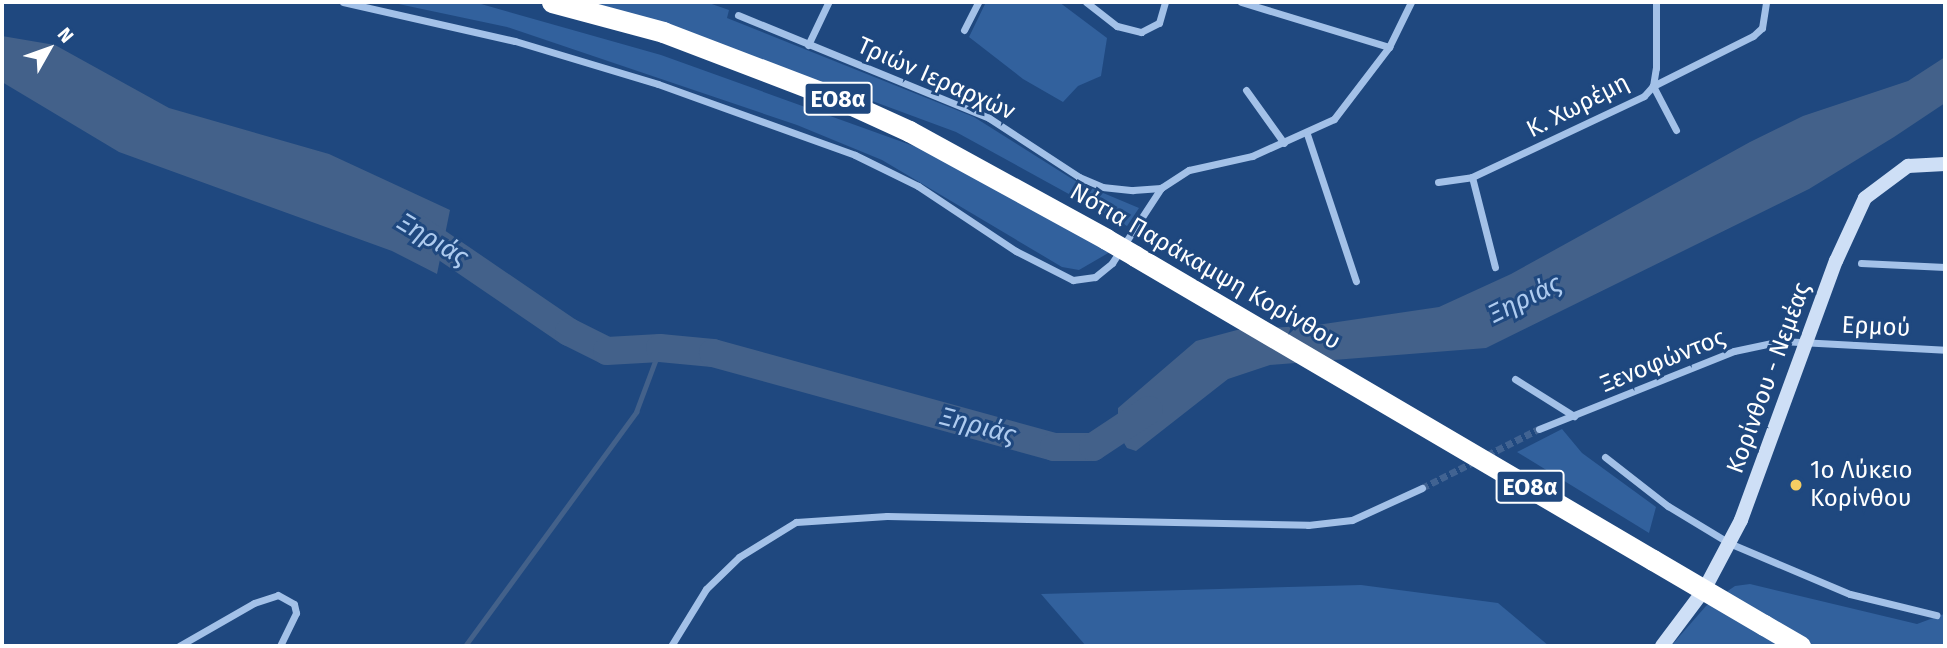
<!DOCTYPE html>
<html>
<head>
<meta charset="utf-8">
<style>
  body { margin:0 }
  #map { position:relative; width:1947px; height:648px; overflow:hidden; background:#1f487f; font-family:"Fira Sans",sans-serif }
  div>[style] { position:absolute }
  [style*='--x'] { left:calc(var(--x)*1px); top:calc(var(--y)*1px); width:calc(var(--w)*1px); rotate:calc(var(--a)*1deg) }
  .green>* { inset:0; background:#32619d }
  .water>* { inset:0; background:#43618a }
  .stream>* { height:4.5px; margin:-2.25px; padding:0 2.25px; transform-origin:2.25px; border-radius:2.25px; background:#43618a }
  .river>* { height:28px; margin:-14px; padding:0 14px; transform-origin:14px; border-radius:14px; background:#43618a }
  .street-tunnel>* { height:7px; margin-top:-3.5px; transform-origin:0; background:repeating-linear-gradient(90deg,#416392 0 7px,transparent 0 10.5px) }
  .street>* { height:7px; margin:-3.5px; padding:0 3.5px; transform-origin:3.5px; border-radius:3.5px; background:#a3c1e8 }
  .secondary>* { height:14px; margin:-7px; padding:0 7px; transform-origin:7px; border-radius:7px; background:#cedff6 }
  .highway>* { height:21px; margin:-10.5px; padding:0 10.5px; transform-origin:10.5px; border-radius:10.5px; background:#fff }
  .highway-bridge>* { height:21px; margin:-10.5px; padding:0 10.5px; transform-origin:10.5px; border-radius:10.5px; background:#fff }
  .dots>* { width:19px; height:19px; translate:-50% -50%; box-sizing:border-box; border:4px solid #1f487f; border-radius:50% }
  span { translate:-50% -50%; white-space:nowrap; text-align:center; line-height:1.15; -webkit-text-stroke:6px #1f487f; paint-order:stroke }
  .shield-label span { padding:2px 5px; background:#1f487f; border:2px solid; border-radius:5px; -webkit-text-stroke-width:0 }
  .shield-label { font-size:23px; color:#fff; font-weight:700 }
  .street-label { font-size:24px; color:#fff }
  .poi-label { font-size:24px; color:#fff }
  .left { translate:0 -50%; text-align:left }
  .water-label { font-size:26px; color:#aecbef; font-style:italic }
  .frame { position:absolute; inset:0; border:4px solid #fff; pointer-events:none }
  .north { position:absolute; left:14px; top:14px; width:70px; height:70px; -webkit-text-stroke:5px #1f487f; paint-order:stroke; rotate:50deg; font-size:19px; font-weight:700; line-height:28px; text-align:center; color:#fff }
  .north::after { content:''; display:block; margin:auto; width:24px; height:32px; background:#fff; clip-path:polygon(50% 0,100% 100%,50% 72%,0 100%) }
</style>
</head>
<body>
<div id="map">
  <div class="green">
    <div style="clip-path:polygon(389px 2px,474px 2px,661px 55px,922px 149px,1110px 252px,1079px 270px,1062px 267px,882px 160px,797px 125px,507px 27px)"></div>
    <div style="clip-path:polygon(586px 2px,706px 2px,729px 10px,727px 18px,974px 117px,1077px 182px,1139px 208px,1127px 226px,956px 132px,659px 22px)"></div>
    <div style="clip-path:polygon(986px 2px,1059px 2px,1107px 38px,1101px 76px,1078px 86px,1063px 102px,1023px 79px,969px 37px)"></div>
    <div style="clip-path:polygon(1562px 429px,1582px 453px,1656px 507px,1649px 533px,1517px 452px)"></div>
    <div style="clip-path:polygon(1750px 584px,1917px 624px,1944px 614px,1945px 646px,1671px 646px,1706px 606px,1735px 586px)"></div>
    <div style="clip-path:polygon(1361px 585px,1498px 603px,1549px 646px,1086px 646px,1041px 594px)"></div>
  </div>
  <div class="water">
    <div style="clip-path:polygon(2px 36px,55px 45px,169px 108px,329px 154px,450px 210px,437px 274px,392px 251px,119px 152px,2px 82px)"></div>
    <div style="clip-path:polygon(1945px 57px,1945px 103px,1894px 137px,1809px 189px,1486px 348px,1270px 365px,1228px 379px,1136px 451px,1127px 448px,1118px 433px,1118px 408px,1196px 341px,1237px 330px,1317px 325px,1439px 307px,1511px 274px,1750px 142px,1803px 116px,1908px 81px)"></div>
  </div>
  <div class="stream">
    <div style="--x:465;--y:646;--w:290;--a:-53.8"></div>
    <div style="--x:636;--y:412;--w:68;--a:-69.4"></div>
  </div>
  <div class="river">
    <div style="--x:412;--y:225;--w:190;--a:34.3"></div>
    <div style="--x:569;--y:332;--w:42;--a:26.6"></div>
    <div style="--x:607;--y:351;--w:53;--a:-3.2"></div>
    <div style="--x:660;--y:348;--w:53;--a:5.4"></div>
    <div style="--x:713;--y:353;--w:354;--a:15.4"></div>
    <div style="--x:1054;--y:447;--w:39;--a:0"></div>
    <div style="--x:1093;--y:447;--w:67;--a:-33.5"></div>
  </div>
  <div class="street-tunnel">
    <div style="--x:1422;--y:488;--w:131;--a:-26.8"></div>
  </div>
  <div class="street">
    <div style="--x:343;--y:2;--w:176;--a:12.8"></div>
    <div style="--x:515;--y:41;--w:149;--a:16.7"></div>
    <div style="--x:658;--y:84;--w:209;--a:19.8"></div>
    <div style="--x:855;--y:155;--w:70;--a:26.2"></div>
    <div style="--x:918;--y:186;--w:118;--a:33.6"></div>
    <div style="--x:1016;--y:251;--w:64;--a:27"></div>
    <div style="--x:1073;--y:280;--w:22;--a:-8"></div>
    <div style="--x:1095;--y:277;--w:22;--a:-39"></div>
    <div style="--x:1112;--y:263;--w:90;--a:-56.8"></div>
    <div style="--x:1086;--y:2;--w:39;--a:38"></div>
    <div style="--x:1117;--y:26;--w:25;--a:14"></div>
    <div style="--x:1141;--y:32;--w:20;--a:-27"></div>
    <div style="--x:1159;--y:23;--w:22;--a:-74"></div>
    <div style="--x:1241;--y:2;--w:155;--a:16.9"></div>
    <div style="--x:738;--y:15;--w:271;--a:22.3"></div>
    <div style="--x:989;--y:118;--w:108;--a:33.2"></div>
    <div style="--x:1079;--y:177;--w:25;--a:23"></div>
    <div style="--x:1102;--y:187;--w:31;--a:6"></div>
    <div style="--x:1133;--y:190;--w:28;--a:-4"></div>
    <div style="--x:1161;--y:188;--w:33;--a:-33"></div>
    <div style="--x:1189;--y:170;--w:65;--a:-12.5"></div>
    <div style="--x:1252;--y:156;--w:90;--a:-24.3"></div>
    <div style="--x:1334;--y:119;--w:91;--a:-52.6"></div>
    <div style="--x:1389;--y:47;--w:50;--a:-63.9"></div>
    <div style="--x:964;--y:30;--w:31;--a:-63"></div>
    <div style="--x:808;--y:45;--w:47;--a:-64.5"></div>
    <div style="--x:1246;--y:90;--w:65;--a:54.4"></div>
    <div style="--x:1676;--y:130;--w:50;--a:-117.6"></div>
    <div style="--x:1653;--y:86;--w:112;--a:-26.6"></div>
    <div style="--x:1753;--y:36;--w:12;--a:-42"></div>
    <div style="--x:1762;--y:28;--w:26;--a:-81"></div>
    <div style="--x:1307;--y:134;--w:155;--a:71.6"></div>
    <div style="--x:1472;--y:177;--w:93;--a:75.7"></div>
    <div style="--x:1438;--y:182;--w:34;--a:-8"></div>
    <div style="--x:1472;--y:177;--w:190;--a:-25.2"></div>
    <div style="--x:1644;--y:96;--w:13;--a:-48"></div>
    <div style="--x:1653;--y:86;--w:18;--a:-81"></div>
    <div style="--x:1656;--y:68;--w:66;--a:-90"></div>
    <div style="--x:1861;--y:263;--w:84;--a:2.7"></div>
    <div style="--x:1515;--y:379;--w:70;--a:32.1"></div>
    <div style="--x:1539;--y:429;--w:210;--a:-21.8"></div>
    <div style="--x:1734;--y:351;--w:48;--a:-12"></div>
    <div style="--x:1781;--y:341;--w:164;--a:3.1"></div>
    <div style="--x:1605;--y:457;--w:80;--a:37.9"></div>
    <div style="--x:1668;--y:506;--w:71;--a:31.2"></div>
    <div style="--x:1729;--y:543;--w:131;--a:22.9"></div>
    <div style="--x:1850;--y:594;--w:89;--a:13.7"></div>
    <div style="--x:179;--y:646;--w:86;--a:-29.8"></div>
    <div style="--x:254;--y:603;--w:25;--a:-18"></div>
    <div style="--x:278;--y:595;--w:18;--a:29"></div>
    <div style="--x:294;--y:604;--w:9;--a:77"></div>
    <div style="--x:296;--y:613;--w:37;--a:116"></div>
    <div style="--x:671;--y:646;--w:67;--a:-58.4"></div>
    <div style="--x:706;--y:589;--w:46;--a:-44.1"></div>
    <div style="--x:739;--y:557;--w:67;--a:-31.6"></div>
    <div style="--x:796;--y:522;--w:91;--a:-3.8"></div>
    <div style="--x:887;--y:516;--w:421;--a:1.2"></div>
    <div style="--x:1308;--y:525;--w:44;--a:-6.5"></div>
    <div style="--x:1352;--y:520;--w:77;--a:-24.6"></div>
  </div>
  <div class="secondary">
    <div style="--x:1662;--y:646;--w:70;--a:-53.1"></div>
    <div style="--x:1704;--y:590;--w:79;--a:-62.1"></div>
    <div style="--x:1741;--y:520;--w:276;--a:-69.9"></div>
    <div style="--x:1836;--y:261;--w:69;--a:-65.3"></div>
    <div style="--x:1865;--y:198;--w:54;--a:-36.7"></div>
    <div style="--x:1908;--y:166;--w:37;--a:-3"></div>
  </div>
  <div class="highway">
    <div style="--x:552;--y:2;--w:115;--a:15.1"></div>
    <div style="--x:663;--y:32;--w:191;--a:20.9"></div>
    <div style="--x:841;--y:100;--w:75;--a:24.5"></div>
    <div style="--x:909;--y:131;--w:225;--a:28.7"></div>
    <div style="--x:1135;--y:256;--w:601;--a:30.41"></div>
    <div style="--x:1764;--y:625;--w:42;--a:30.3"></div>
  </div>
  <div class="highway-bridge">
    <div style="--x:1106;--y:239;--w:34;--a:30"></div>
    <div style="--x:1653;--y:560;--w:129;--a:30.4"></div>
  </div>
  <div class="dots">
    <div style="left:1796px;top:485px;background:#f6cd63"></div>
  </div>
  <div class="shield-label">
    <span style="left:838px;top:99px">ΕΟ8α</span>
    <span style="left:1530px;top:487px">ΕΟ8α</span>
  </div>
  <div class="street-label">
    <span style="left:936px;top:79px;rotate:24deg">Τριών Ιεραρχών</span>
    <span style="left:1578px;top:106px;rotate:-27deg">Κ. Χωρέμη</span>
    <span style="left:1205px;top:267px;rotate:30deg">Νότια Παράκαμψη Κορίνθου</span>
    <span style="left:1876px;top:327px;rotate:3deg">Ερμού</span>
    <span style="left:1663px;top:361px;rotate:-22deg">Ξενοφώντος</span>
    <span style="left:1769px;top:378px;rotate:-70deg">Κορίνθου - Νεμέας</span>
  </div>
  <div class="poi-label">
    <span class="left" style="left:1810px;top:485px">1ο Λύκειο<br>Κορίνθου</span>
  </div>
  <div class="water-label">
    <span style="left:433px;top:240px;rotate:31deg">Ξηριάς</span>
    <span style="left:1525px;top:299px;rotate:-26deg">Ξηριάς</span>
    <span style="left:978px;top:426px;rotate:15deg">Ξηριάς</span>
  </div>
  <div class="frame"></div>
  <div class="north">N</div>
</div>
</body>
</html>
